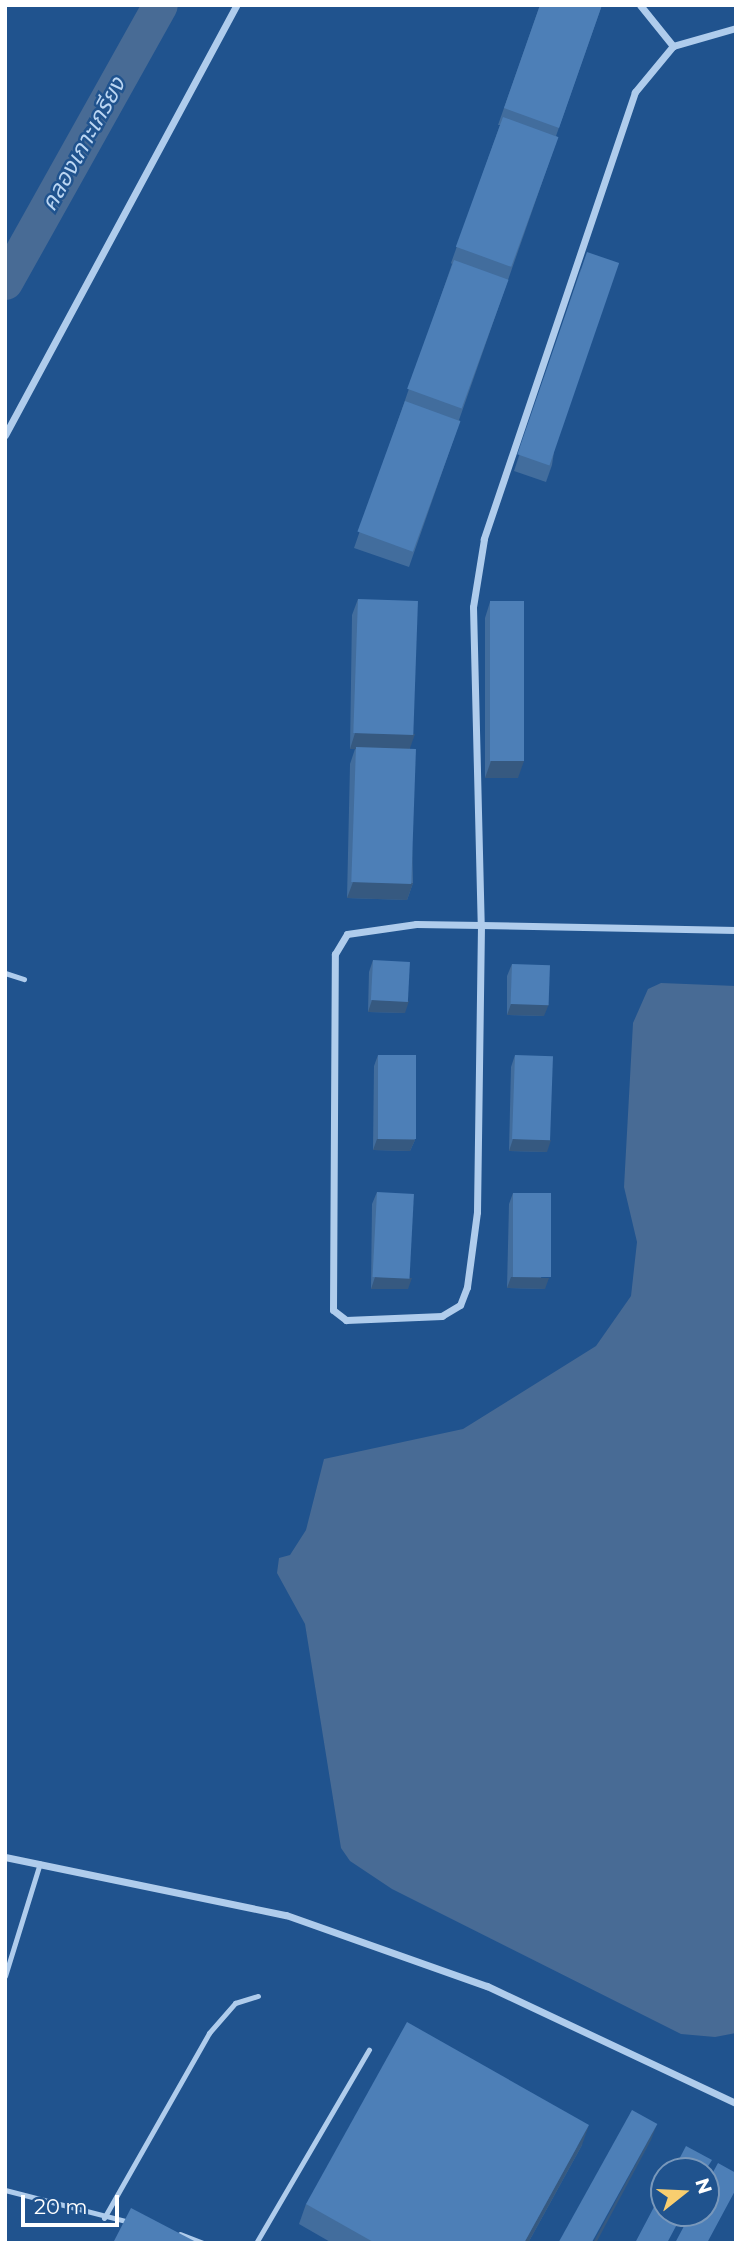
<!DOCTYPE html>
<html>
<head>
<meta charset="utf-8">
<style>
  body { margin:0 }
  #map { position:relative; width:741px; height:2248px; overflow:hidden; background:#20538e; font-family:Montserrat,"Noto Sans Thai",sans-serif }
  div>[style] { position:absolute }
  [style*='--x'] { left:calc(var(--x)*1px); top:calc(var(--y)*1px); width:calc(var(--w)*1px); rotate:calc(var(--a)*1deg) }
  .water>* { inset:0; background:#486b95 }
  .canal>* { height:35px; margin:-17.5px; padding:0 17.5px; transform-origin:17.5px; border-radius:17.5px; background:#486b95 }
  .service>* { height:5px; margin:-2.5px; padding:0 2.5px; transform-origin:2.5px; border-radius:2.5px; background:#afccec }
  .minor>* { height:7px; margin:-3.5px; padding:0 3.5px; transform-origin:3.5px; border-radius:3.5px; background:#afccec }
  .wall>* { inset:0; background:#426d9d }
  .shaded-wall>* { inset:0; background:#365980; transform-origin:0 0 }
  .building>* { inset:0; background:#4d7fb7; transform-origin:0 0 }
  span { translate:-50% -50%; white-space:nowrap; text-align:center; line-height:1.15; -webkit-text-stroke:5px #20538e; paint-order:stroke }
  .water-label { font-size:23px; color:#bbd6f3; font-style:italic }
  .frame { position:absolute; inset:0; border:7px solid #fff; pointer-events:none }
  .north { position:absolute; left:650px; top:2157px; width:70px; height:70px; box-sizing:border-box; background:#20538e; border:2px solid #7998bb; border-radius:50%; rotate:72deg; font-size:19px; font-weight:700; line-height:28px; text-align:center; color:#fff }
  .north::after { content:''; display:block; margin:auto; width:24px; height:32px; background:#f9ce6f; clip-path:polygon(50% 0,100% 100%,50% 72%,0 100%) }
  .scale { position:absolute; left:21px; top:2195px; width:98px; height:32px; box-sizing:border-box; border:4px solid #fff; border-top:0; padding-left:9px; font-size:21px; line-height:24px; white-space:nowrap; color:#fff; -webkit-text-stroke:5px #20538e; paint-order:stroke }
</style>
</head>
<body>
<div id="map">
  <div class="water">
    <div style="clip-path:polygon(661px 983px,736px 986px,736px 2033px,715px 2037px,681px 2034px,392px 1889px,350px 1861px,341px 1848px,305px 1624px,277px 1573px,279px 1558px,290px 1555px,306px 1530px,324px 1459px,463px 1429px,596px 1346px,631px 1296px,637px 1242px,624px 1187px,633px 1023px,648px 989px)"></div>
  </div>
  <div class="canal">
    <div style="--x:5;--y:282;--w:317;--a:-60.8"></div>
  </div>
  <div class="service">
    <div style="--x:5;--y:973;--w:20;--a:18"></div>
    <div style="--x:5;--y:1976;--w:118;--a:-72.8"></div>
    <div style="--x:5;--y:2190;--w:129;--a:14.4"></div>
    <div style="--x:104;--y:2218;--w:213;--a:-60.4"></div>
    <div style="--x:209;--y:2033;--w:40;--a:-49"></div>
    <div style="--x:235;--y:2003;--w:24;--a:-17"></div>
    <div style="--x:180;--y:2234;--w:25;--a:21"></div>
    <div style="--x:256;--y:2243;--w:224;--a:-59.7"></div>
  </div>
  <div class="minor">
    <div style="--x:640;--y:5;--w:53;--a:51.2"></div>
    <div style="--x:736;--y:28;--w:66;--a:164.1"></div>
    <div style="--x:673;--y:46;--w:60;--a:129.6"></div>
    <div style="--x:635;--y:92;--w:472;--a:108.7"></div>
    <div style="--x:484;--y:539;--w:69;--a:99.2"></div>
    <div style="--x:473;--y:607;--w:318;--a:88.6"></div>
    <div style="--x:481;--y:925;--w:287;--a:90.8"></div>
    <div style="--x:477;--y:1212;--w:76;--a:97.6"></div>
    <div style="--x:467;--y:1287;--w:19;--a:111"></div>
    <div style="--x:460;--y:1305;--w:21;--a:149"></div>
    <div style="--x:442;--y:1316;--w:96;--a:177.6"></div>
    <div style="--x:346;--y:1320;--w:16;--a:-142"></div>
    <div style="--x:333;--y:1310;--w:356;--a:-89.7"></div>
    <div style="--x:335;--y:954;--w:23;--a:-59"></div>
    <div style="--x:347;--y:934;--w:70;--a:-8.2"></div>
    <div style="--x:416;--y:924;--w:65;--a:0.9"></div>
    <div style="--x:481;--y:925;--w:255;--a:1.1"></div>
    <div style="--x:5;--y:435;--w:489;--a:-61.7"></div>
    <div style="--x:5;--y:1857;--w:287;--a:11.7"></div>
    <div style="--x:286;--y:1915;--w:213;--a:19.5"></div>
    <div style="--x:487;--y:1986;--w:275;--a:25.2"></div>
  </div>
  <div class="wall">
    <div style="clip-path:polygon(540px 5px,602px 5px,556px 136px,558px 137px,459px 420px,460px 421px,409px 567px,354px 548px,452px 264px,451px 263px,500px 125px,498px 125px)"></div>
    <div style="clip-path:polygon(581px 268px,552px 465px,546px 482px,514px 471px)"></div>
    <div style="clip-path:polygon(358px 599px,410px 748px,413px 883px,407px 900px,347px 898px,350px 764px,355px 749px,350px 749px,352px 615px)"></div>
    <div style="clip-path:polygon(490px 602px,518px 778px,485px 778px,485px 618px)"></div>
    <div style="clip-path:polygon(373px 960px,405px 1013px,368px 1012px,369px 972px)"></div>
    <div style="clip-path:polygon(512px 964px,544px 1016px,507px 1015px,507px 976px)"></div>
    <div style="clip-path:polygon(378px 1055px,415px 1140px,410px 1151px,373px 1150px,374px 1066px)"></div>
    <div style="clip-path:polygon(515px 1055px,547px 1152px,509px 1151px,511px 1067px)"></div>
    <div style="clip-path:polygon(377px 1192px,408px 1289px,371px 1289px,372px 1204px)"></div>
    <div style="clip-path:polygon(513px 1193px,545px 1289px,507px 1288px,509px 1204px)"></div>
    <div style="clip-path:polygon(582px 2145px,528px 2243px,332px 2243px,299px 2224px,306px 2204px)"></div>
  </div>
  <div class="shaded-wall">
    <div style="clip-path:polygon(355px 733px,415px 734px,409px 751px,350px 749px)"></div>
    <div style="clip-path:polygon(491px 761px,524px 761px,518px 778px,485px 778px)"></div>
    <div style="clip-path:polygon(353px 882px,413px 883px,407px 900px,347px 898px)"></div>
    <div style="clip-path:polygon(372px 1000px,409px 1001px,405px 1013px,368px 1012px)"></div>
    <div style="clip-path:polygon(511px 1004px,549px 1004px,544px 1016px,507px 1015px)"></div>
    <div style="clip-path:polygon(377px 1139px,415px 1140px,410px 1151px,373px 1150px)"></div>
    <div style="clip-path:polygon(513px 1139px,551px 1140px,547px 1152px,509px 1151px)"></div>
    <div style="clip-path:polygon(375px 1277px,412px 1278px,408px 1289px,371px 1289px)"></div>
    <div style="clip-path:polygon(511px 1277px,549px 1278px,545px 1289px,507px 1288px)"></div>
    <div style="clip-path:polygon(657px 2124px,651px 2140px,596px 2243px,593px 2243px)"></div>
    <div style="clip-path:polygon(589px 2125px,582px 2145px,528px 2243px,524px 2243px)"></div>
    <div style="left:736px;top:2189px;width:4px;height:61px;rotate:90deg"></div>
    <div style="left:683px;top:2213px;width:2px;height:34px"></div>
  </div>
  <div class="building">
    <div style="clip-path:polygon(540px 5px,602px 5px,559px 128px,504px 108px)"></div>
    <div style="left:503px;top:117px;width:59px;height:138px;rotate:20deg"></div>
    <div style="left:587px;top:252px;width:34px;height:214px;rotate:19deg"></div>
    <div style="left:454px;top:260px;width:58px;height:137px;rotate:20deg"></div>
    <div style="left:405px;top:401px;width:59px;height:139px;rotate:20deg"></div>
    <div style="left:358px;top:599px;width:60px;height:134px;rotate:2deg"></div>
    <div style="left:524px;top:601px;width:160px;height:34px;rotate:90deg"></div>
    <div style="left:356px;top:747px;width:60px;height:135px;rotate:2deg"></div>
    <div style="left:373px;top:960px;width:37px;height:40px;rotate:3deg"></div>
    <div style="left:512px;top:964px;width:38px;height:40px;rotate:2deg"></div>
    <div style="left:378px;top:1055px;width:38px;height:84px"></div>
    <div style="left:515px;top:1055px;width:38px;height:84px;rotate:2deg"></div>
    <div style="left:377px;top:1192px;width:37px;height:85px;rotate:3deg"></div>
    <div style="left:513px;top:1193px;width:38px;height:84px"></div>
    <div style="clip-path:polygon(407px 2022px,589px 2125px,524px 2243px,375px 2243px,306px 2204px)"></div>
    <div style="left:632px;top:2110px;width:29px;height:151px;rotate:29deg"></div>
    <div style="clip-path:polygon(686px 2146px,712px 2160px,705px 2171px,673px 2171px)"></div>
    <div style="clip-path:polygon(718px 2163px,736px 2173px,736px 2189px,707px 2243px,675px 2243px,691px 2213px,706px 2213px,706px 2185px)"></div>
    <div style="clip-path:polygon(664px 2188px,664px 2213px,683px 2213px,667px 2243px,635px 2243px)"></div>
    <div style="clip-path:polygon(131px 2208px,198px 2243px,113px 2243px)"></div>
  </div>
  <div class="water-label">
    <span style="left:83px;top:144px;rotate:-61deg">คลองเกาะเกรียง</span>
  </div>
  <div class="frame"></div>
  <div class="north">N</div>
  <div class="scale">20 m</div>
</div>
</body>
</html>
